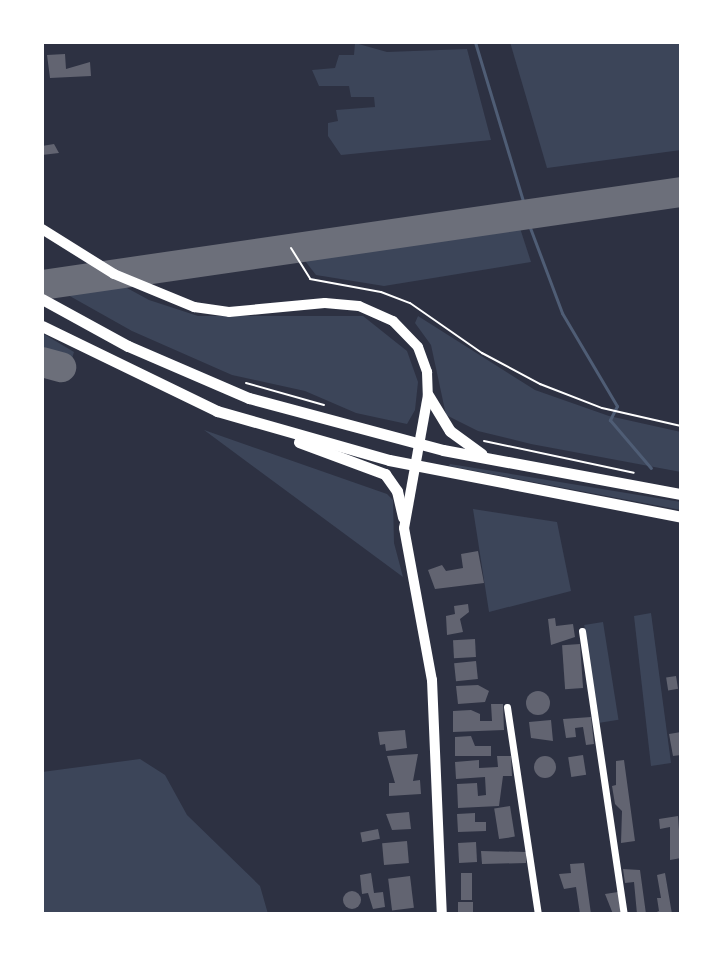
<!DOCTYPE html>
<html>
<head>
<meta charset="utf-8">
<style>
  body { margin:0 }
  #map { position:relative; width:723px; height:956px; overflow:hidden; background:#2d3142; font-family:Arial,sans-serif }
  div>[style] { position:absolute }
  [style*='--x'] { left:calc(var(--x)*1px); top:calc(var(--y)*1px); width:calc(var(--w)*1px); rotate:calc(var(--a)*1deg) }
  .green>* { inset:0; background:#3c4559; transform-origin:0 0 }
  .stream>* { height:3px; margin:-1.5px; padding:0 1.5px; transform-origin:1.5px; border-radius:1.5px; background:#4f5d75 }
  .taxiway>* { height:30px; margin:-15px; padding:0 15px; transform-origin:15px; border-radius:15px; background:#6c6f7a }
  .building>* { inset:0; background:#626471; transform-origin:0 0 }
  .round { border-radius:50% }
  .path>* { height:2px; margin:-1px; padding:0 1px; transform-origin:1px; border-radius:1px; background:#fff }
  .minor>* { height:7px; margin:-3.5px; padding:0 3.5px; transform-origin:3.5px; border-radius:3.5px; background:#fff }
  .secondary>* { height:10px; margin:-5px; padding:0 5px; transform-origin:5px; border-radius:5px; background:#fff }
  .primary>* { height:11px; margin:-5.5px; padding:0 5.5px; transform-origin:5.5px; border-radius:5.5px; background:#fff }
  span { translate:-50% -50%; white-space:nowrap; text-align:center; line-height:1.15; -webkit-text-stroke:6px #fff; paint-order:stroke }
  .frame { position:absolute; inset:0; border:44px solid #fff; pointer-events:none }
</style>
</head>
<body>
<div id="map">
  <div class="green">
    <div style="clip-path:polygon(510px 42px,681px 42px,681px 150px,547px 168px)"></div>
    <div style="clip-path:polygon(355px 43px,387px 52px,467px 49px,491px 140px,341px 155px,328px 136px,328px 123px,338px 121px,336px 110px,375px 107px,374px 97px,351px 97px,349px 86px,319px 86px,312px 70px,335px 68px,339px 55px,354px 55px)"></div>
    <div style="clip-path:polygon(519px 225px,531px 262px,384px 286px,316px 275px,302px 257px)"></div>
    <div style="clip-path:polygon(116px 282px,149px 300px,198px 316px,363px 316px,407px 351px,418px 382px,415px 410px,407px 424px,356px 413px,305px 391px,232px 375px,132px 331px,59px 290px)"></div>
    <div style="clip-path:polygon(418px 316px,535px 390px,609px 416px,681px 432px,681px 472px,531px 444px,478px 431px,446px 415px,431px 345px,415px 323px)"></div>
    <div style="clip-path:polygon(42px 333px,74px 352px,71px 362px,42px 352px)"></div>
    <div style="clip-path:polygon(204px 430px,387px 494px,393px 500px,394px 543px,403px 577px)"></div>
    <div style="clip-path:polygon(450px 464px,681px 502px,681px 510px,449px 466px)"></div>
    <div style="clip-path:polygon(473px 509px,557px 522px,571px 591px,489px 612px)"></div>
    <div style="clip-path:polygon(651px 613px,671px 763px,651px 766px,634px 616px)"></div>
    <div style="left:603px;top:622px;width:99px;height:19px;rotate:81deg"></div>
    <div style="clip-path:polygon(140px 759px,165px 775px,187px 815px,260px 886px,268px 914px,42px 914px,42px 772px)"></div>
  </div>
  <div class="stream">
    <div style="--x:475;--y:42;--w:169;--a:73.2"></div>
    <div style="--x:529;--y:225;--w:94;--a:69.4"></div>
    <div style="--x:562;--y:313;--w:108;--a:59.4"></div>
    <div style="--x:617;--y:406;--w:16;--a:117"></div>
    <div style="--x:610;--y:420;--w:63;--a:49.5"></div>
  </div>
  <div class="taxiway">
    <div style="--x:42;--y:285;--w:646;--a:-8.28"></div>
    <div style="--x:42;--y:362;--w:20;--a:15"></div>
  </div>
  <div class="building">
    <div style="clip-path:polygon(65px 54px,66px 69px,90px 62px,91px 76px,50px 78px,47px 55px)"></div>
    <div style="clip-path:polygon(54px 144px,59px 153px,42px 155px,42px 146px)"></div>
    <div style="clip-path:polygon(478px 551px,484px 583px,435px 589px,428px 570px,442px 565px,446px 571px,463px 568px,461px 554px)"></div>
    <div style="clip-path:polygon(468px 604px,469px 612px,460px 619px,463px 632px,447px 635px,446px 616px,455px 614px,454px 606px)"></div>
    <div style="clip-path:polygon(555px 618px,556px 626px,573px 624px,575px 637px,551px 645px,548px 619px)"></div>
    <div style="left:475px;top:639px;width:18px;height:22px;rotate:87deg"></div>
    <div style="left:580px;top:644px;width:44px;height:18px;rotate:86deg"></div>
    <div style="left:476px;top:661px;width:18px;height:22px;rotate:84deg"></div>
    <div style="left:676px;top:676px;width:13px;height:10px;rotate:81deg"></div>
    <div style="clip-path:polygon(478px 685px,489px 691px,485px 702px,458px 704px,456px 686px)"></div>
    <div class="round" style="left:526px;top:691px;width:24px;height:24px"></div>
    <div style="clip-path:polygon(491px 704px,503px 704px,504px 730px,453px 732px,453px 711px,471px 710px,480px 714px,480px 721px,492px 721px)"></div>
    <div style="clip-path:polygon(591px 717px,594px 744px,586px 745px,583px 727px,575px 728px,576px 737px,566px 738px,563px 719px)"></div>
    <div style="clip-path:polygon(551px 720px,553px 741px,531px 738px,529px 722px)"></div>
    <div style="clip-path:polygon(405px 730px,407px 748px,386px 751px,385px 744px,380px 745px,378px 732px)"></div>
    <div style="clip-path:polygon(681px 732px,681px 755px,673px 756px,669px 734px)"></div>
    <div style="clip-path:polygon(471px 736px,475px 746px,491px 746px,491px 756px,455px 756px,455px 737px)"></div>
    <div style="clip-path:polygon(418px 754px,413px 781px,420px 780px,421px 794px,389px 796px,389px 783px,395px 783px,387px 756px)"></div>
    <div style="left:583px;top:755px;width:20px;height:15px;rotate:81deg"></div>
    <div class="round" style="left:534px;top:756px;width:22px;height:22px"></div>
    <div style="clip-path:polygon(497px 756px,511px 756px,512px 776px,503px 776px,499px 806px,458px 808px,457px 784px,477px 783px,478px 796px,486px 795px,485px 777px,456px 779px,455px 762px,479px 760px,479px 768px,498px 767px)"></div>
    <div style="clip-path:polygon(624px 760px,635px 841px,621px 843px,622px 811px,615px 804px,612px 786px,616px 785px,616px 761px)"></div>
    <div style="left:510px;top:806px;width:31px;height:16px;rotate:81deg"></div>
    <div style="clip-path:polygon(409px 812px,411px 829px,392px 830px,386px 814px)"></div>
    <div style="clip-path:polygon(475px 813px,475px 822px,486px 822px,486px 831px,458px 832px,457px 814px)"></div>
    <div style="clip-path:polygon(678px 816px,681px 858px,670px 860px,670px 827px,660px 829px,659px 819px)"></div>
    <div style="left:378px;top:829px;width:10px;height:18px;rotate:79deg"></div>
    <div style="left:407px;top:841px;width:22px;height:25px;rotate:85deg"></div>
    <div style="left:476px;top:842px;width:20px;height:18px;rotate:87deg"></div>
    <div style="clip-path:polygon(481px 851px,526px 852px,526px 863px,482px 864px)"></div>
    <div style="clip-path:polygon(584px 863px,591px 914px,580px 914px,576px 887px,564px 889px,559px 874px,571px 873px,570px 864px)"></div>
    <div style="clip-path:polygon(623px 869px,640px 870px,646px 914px,637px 914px,634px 882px,625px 883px)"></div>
    <div style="clip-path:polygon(371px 873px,374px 893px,383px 892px,385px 907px,373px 909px,368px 893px,362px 894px,360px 875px)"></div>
    <div style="left:461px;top:873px;width:11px;height:27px"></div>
    <div style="clip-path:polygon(665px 873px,672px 914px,652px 914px,659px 911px,657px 898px,661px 898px,657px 875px)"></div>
    <div style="left:410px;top:876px;width:32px;height:22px;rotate:83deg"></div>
    <div class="round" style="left:343px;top:891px;width:18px;height:18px"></div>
    <div style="clip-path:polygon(618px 892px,621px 914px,613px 914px,605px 894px)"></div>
    <div style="left:458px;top:902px;width:15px;height:12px"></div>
  </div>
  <div class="path">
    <div style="--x:291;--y:248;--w:36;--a:58"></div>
    <div style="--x:310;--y:279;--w:72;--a:10.4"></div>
    <div style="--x:381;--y:292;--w:31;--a:21"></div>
    <div style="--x:410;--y:303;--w:88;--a:34.8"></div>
    <div style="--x:482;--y:353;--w:66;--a:28.1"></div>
    <div style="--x:540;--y:384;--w:66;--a:21.2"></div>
    <div style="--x:602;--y:408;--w:81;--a:12.8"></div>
    <div style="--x:246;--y:383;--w:81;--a:15.8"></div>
    <div style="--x:484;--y:441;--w:153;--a:12"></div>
  </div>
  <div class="minor">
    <div style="--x:582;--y:631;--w:286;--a:81.6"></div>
    <div style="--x:507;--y:707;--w:209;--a:81.5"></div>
  </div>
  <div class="secondary">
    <div style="--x:42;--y:229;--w:85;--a:32"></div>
    <div style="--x:114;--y:274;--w:87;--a:22.4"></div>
    <div style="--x:194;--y:307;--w:35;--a:8"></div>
    <div style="--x:229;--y:312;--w:96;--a:-5.4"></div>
    <div style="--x:325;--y:303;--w:34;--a:5"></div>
    <div style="--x:359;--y:306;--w:37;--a:24"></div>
    <div style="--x:393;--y:321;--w:36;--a:46"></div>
    <div style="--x:418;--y:347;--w:27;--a:70"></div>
    <div style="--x:427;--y:372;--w:23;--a:88"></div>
    <div style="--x:428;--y:395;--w:135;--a:100.2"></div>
    <div style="--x:404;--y:528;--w:155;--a:79.6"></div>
    <div style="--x:432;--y:680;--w:234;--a:87.6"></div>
  </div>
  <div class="primary">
    <div style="--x:42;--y:299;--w:98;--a:28.7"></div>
    <div style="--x:128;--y:346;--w:132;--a:23.3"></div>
    <div style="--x:249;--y:398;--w:201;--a:15"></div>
    <div style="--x:443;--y:450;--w:242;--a:10.5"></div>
    <div style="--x:42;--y:326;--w:195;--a:25.9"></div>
    <div style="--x:217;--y:411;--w:179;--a:15.9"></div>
    <div style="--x:389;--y:460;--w:298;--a:11"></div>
    <div style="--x:428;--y:395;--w:42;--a:58.6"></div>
    <div style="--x:450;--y:431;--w:39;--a:36"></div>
    <div style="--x:299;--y:442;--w:92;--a:20.4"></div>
    <div style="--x:385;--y:474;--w:21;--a:55"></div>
    <div style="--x:397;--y:491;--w:27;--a:77"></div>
  </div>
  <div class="frame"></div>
</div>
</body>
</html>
